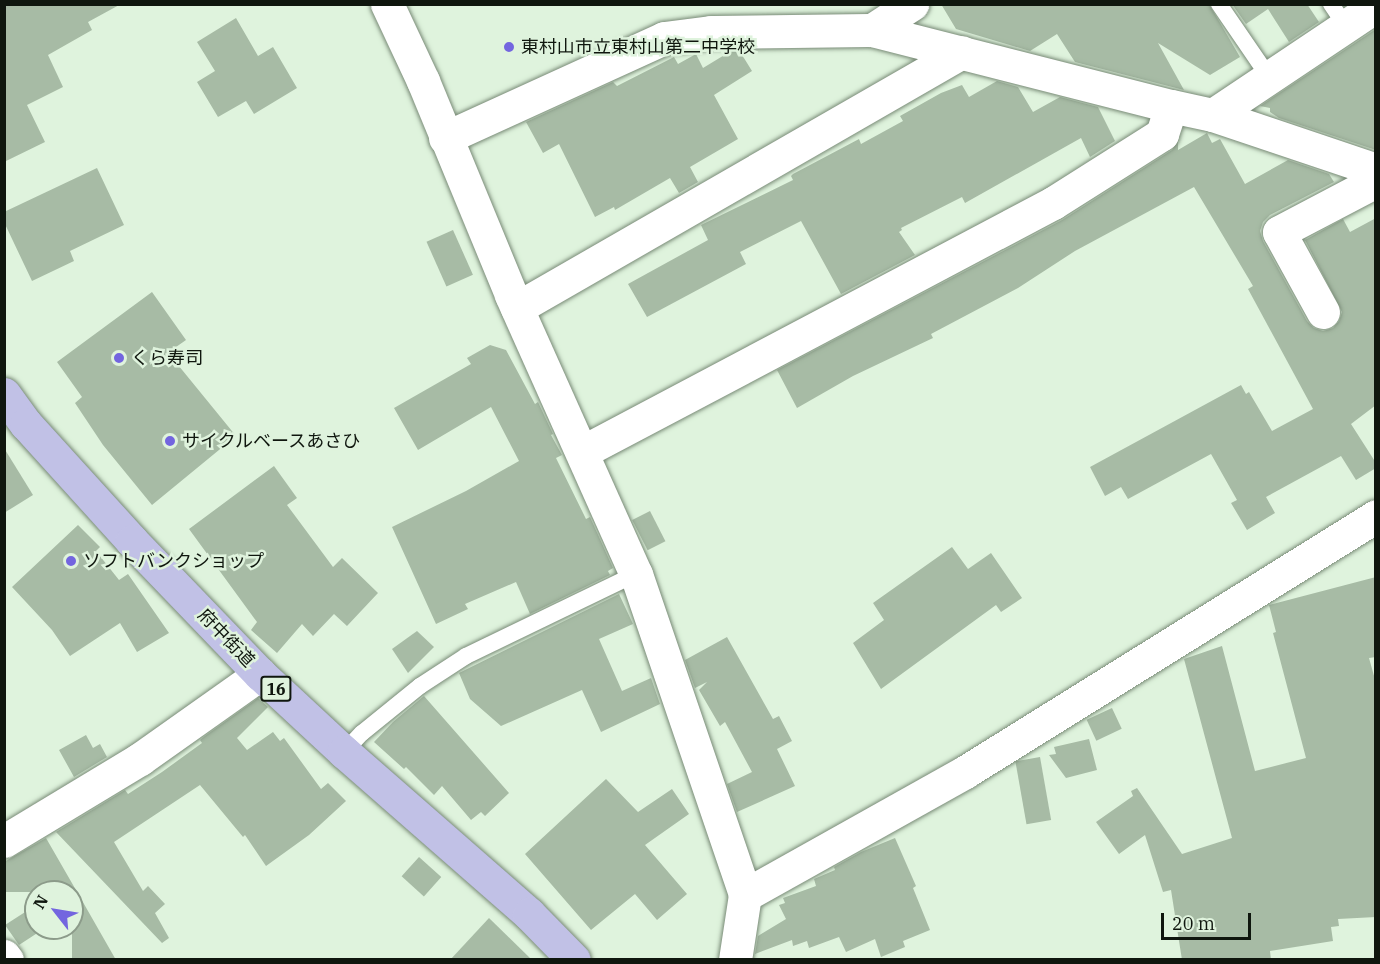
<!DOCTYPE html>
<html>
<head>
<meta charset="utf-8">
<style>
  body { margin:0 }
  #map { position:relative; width:1380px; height:964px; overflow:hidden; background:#dff3dd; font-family:"IBM Plex Serif","Noto Sans JP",serif }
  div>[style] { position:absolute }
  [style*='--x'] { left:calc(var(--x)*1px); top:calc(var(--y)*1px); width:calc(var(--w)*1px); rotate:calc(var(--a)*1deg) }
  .building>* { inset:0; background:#a7bba5; transform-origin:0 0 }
  .roads { filter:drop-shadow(0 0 2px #788a76) drop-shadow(0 0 2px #788a76) }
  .service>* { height:16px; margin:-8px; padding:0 8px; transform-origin:8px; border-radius:8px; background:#fff }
  .minor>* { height:33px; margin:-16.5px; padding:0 16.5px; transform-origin:16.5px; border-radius:16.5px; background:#fff }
  .primary>* { height:33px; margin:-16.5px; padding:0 16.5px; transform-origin:16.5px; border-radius:16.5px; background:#c1c1e6 }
  .dots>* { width:16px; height:16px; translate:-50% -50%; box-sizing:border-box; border:3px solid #dff3dd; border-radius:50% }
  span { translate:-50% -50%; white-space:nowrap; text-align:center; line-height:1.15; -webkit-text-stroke:5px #dff3dd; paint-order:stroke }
  .shield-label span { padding:2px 4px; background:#dff3dd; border:2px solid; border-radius:4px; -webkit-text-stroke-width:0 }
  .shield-label { font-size:16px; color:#0f160e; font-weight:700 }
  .poi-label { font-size:18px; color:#0f160e }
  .left { translate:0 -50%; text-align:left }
  .street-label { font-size:18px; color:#0f160e }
  .frame { position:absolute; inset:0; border:6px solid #0f160e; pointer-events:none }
  .north { position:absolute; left:24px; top:880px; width:60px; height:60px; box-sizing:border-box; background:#dff3dd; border:2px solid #8c9b8a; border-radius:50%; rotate:301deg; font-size:16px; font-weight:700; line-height:24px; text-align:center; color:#0f160e }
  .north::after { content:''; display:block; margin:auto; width:21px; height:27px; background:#7365df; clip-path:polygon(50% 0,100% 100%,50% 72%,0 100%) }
  .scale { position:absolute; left:1161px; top:913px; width:90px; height:27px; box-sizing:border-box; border:3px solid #0f160e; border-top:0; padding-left:8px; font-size:18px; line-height:21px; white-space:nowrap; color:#0f160e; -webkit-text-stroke:4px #dff3dd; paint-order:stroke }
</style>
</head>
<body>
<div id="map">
  <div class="building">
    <div style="clip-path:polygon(4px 4px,121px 4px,88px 22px,92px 30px,48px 55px,63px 87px,27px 105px,45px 142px,4px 162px)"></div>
    <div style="clip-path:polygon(941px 4px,1209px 4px,1240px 57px,1210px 75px,1158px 43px,1184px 90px,1075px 62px,1057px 34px,1030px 51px,956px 29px)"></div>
    <div style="clip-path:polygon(1232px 4px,1307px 4px,1319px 22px,1289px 42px,1268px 9px,1246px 24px)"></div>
    <div style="clip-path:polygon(236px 18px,258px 56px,273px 47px,297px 88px,254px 114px,246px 101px,218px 117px,197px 82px,215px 71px,197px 42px)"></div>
    <div style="clip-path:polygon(1376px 29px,1376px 150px,1279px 118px,1270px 112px,1270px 108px,1260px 106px)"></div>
    <div style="clip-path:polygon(739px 50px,752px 71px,714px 95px,738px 139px,690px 167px,698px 182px,679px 193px,670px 178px,615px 210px,614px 207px,595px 217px,559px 144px,543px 153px,526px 122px,613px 82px,617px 86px,674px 57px,678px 64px,696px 54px,703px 68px,731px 51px)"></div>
    <div style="clip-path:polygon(997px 81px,1018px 87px,1033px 112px,1060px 97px,1098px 107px,1115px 141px,1090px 157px,1081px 138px,965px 203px,962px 197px,901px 228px,902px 230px,899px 232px,915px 255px,841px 294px,801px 221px,740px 252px,746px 264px,647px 317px,628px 284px,708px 240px,701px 225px,793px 180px,791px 176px,793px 174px,859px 139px,861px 144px,903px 121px,900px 116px,941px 93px,962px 85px,969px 97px)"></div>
    <div style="clip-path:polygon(1207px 133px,1212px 143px,1220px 139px,1245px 184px,1288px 160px,1329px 174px,1334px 182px,1270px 215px,1263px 222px,1260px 231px,1263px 241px,1307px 321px,1314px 328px,1323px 331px,1333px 328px,1339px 321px,1342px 312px,1305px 240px,1343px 219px,1350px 232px,1376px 218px,1376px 405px,1351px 424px,1376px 463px,1376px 468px,1356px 480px,1341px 456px,1266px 497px,1275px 513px,1247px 530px,1231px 503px,1237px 500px,1211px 454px,1128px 499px,1121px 487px,1105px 496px,1090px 467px,1241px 385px,1246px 394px,1249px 392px,1272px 431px,1313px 409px,1248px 289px,1253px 286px,1194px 187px,1075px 251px,1018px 288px,931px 334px,933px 338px,853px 376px,797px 408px,777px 370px,1062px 220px,1172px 150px,1178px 142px,1178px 150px)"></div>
    <div style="clip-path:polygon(97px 168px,124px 225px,70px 251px,74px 261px,32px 281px,4px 222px,4px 212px)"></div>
    <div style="left:453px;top:230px;width:49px;height:29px;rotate:66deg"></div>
    <div style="clip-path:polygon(152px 292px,186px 340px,176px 347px,181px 354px,174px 360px,236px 436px,152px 505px,103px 445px,75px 403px,82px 397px,57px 362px)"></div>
    <div style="clip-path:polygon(490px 345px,506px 350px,535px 404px,538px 402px,553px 434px,551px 435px,562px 455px,556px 458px,586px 519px,590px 517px,613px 568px,608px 571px,610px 575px,530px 614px,516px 582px,465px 604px,468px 609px,436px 624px,392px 527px,466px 491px,519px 461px,491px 407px,418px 450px,394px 408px,471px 364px,467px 358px)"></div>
    <div style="clip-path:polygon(4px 448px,33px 495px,4px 513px)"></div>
    <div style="clip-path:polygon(274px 466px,297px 498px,287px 505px,333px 567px,342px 558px,378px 593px,347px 626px,334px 614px,313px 636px,302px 624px,277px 653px,251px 630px,257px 622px,189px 529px)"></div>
    <div style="left:650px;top:511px;width:34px;height:20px;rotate:63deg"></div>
    <div style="clip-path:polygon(78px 525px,100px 547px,96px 551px,119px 580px,128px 574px,169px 633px,137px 652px,120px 623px,70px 656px,52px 630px,12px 587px)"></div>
    <div style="clip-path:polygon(952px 547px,968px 569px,991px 553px,1022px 598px,1001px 612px,996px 605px,881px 689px,853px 643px,884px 620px,873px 603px)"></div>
    <div style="clip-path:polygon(1376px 577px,1376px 657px,1369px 658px,1376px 683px,1376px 917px,1338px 919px,1339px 926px,1331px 927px,1333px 941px,1270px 951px,1271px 960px,1182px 960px,1171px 890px,1163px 892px,1145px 835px,1119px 854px,1096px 822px,1133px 796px,1131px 791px,1137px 788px,1182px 854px,1232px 838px,1184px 659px,1222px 646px,1255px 771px,1306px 758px,1273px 633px,1276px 632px,1269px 605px)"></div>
    <div style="clip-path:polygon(619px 594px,633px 624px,599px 639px,622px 691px,651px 678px,660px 704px,601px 732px,582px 690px,501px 726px,470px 699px,459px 673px)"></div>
    <div style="clip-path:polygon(417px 631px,434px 647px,408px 673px,392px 649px)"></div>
    <div style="clip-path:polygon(727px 637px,773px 719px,779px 716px,792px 741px,777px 749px,795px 786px,737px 812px,727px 784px,752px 772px,725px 722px,720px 726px,699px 690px,707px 682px,695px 688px,685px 660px)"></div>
    <div style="clip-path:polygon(424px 696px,509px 793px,485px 816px,481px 812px,471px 820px,442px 786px,434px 795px,406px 767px,404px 769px,374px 742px,393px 722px)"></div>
    <div style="clip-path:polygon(258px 698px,268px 707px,237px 738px,247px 750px,273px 732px,280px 741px,284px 738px,321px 789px,328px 783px,346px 801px,309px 835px,266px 866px,245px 835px,243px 837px,200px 785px,114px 842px,143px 891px,148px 886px,165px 904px,155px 913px,169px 938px,162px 943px,56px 832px,125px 790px,128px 794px,162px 772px,202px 743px,200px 740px,205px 736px)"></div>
    <div style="left:1112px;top:708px;width:23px;height:28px;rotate:65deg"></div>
    <div style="clip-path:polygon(86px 735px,93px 748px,100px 744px,107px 757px,74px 777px,59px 750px)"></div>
    <div style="clip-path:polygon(1089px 739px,1097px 770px,1066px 778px,1049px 755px,1056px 754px,1054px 747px)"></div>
    <div style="left:1040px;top:757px;width:64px;height:25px;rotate:80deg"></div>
    <div style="clip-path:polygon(606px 779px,638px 812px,672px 789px,689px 814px,645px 845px,687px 894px,657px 920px,635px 894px,591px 930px,525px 854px)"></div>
    <div style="clip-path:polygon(46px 838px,84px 904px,116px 960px,72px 960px,72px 892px,4px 892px,4px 862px)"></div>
    <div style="clip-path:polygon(895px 838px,916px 886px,913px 888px,930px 930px,903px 941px,905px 947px,881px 957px,875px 939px,846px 952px,839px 937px,809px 948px,807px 941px,793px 946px,792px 940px,755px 954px,758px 936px,786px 919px,779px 905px,785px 903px,783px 898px,816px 886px,814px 879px,835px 870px,834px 867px,861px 852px)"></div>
    <div style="left:419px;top:857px;width:30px;height:26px;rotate:42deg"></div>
    <div style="clip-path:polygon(36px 905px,36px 928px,45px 928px,19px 945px,5px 925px)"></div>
    <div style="clip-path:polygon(489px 918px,532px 960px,450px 960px)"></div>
  </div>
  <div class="roads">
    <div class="service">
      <div style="--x:1219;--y:4;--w:88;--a:55.6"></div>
      <div style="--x:1331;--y:4;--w:27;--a:56"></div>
      <div style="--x:344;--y:752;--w:26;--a:-47"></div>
      <div style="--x:362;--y:733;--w:75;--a:-39"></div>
      <div style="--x:420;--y:686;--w:55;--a:-33.1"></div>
      <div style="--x:466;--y:656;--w:189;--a:-25.8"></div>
    </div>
    <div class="minor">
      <div style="--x:387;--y:4;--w:85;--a:64.9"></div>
      <div style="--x:423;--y:81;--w:231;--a:67.6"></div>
      <div style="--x:511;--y:295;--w:306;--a:65.9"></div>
      <div style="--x:636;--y:574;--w:339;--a:71.2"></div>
      <div style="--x:872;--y:30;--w:48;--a:-33"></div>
      <div style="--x:1213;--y:115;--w:196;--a:-33.8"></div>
      <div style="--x:445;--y:138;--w:241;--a:-24.5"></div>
      <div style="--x:664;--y:38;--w:47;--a:-7.3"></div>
      <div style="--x:711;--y:32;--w:161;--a:-0.7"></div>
      <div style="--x:872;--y:30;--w:309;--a:14.3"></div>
      <div style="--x:1171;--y:106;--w:43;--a:12.1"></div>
      <div style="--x:1213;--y:115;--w:172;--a:18.6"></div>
      <div style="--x:517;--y:308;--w:513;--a:-29.91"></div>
      <div style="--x:1323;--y:312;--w:91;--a:-118.8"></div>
      <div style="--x:1279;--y:232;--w:110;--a:-27.7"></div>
      <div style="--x:582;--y:452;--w:533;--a:-27.86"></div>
      <div style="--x:1053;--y:203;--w:129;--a:-32.3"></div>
      <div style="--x:1162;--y:134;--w:29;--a:-72"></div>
      <div style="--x:4;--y:841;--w:159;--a:-31.1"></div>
      <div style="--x:140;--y:759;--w:147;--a:-35.3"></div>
      <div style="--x:4;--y:956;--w:5;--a:53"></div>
      <div style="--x:735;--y:960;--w:66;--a:-81.3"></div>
      <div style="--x:745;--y:895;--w:252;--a:-29.2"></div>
      <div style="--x:965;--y:772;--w:484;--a:-31.9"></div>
    </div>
    <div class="primary">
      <div style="--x:4;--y:394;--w:37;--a:54"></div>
      <div style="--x:26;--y:424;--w:158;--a:47.8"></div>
      <div style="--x:132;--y:541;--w:185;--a:46.1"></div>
      <div style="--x:260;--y:674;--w:115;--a:42.9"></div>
      <div style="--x:344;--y:752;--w:246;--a:41.2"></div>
      <div style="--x:529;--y:914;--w:64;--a:45.6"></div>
    </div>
  </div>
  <div class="dots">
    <div style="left:509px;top:47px;background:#7365df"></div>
    <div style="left:119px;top:358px;background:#7365df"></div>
    <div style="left:170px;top:441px;background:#7365df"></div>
    <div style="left:71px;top:561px;background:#7365df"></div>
  </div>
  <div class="shield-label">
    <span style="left:276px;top:689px">16</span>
  </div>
  <div class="poi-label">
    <span class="left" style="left:521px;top:47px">東村山市立東村山第二中学校</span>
    <span class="left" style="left:131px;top:358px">くら寿司</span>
    <span class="left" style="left:182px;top:441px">サイクルベースあさひ</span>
    <span class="left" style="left:83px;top:561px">ソフトバンクショップ</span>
  </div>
  <div class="street-label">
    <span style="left:226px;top:638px;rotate:46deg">府中街道</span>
  </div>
  <div class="frame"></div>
  <div class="north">N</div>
  <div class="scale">20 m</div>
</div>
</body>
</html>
